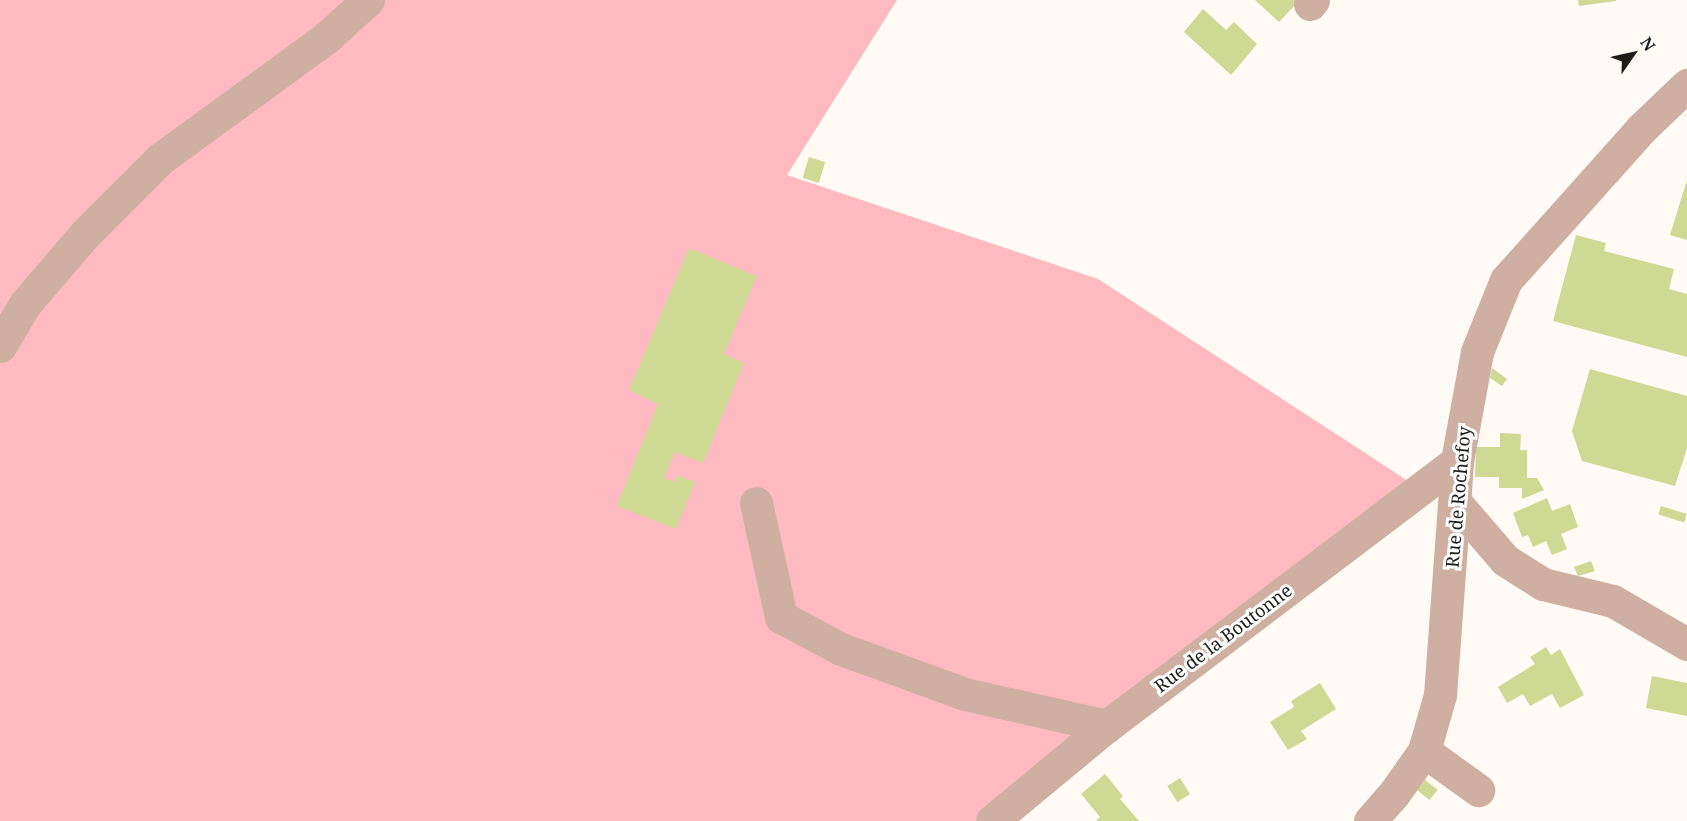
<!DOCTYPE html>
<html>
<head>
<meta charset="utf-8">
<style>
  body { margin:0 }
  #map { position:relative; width:1687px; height:821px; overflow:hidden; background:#fffaf3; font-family:"Noto Serif",serif }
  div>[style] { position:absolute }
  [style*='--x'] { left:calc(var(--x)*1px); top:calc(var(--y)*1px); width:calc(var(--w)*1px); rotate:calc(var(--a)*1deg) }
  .green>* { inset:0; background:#feb9c1 }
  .building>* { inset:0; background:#ced994; transform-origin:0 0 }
  .minor>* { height:33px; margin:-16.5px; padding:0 16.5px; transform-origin:16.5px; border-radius:16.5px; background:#ceafa1 }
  span { translate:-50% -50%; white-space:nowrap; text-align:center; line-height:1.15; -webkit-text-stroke:6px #fff; paint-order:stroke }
  .street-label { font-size:18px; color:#1e1c19 }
  .north { position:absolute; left:1603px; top:24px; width:60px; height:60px; -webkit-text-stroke:4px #fff; paint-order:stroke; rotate:56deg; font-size:16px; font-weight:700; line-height:24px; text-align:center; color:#1e1c19 }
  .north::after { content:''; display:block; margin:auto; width:21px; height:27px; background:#1e1c19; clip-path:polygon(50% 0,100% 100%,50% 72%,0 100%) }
</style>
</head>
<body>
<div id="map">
  <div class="green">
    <div style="clip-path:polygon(0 0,897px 0,787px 175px,1098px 279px,1428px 494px,1010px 821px,0 821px)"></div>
  </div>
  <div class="building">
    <div style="clip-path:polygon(1255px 0,1300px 0,1279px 22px)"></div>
    <div style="clip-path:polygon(1578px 0,1616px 0,1616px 1px,1579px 6px)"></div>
    <div style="clip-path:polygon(1203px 9px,1226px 30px,1234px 22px,1257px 44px,1231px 75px,1184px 32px)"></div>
    <div style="left:809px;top:157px;width:17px;height:22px;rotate:17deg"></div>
    <div style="clip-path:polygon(1687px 180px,1687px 240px,1670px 235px)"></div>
    <div style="clip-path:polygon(1576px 235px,1606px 243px,1604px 251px,1674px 269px,1669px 289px,1687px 294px,1687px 357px,1553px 321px)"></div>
    <div style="clip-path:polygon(689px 248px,757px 276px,724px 354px,744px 363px,703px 463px,675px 452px,664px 478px,675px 482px,677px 475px,695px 482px,676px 529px,617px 506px,658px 404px,629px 390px)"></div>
    <div style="clip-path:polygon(1492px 368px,1507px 379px,1502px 386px,1490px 378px)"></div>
    <div style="clip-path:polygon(1590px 369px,1687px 396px,1687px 448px,1675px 486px,1582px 461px,1572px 431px)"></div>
    <div style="clip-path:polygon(1500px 433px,1521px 434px,1520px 450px,1527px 450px,1527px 478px,1537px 478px,1544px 490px,1522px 499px,1522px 488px,1499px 488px,1499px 477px,1475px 477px,1476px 447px,1500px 447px)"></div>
    <div style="clip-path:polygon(1547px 498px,1552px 511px,1570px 504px,1578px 527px,1561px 534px,1567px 549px,1552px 555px,1546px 541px,1533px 547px,1528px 535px,1522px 537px,1513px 513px)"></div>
    <div style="left:1661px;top:506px;width:27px;height:9px;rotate:17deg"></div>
    <div style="clip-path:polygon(1591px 561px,1595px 571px,1578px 576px,1574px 567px)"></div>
    <div style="clip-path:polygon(1546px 647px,1551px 655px,1560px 649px,1584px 695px,1560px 708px,1552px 694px,1530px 706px,1523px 694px,1507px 703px,1498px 687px,1535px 664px,1530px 657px)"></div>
    <div style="clip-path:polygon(1652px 676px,1687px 683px,1687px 716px,1646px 708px)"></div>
    <div style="clip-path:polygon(1320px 683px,1336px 709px,1301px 731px,1307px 739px,1288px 750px,1270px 722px,1294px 707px,1291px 701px)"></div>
    <div style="clip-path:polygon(1105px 774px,1123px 796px,1120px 799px,1139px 821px,1096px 821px,1100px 817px,1081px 794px)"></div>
    <div style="left:1180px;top:778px;width:19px;height:15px;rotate:58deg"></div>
    <div style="left:1425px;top:780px;width:16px;height:13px;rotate:38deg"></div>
  </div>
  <div class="minor">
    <div style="--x:1310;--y:4;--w:5;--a:-53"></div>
    <div style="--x:0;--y:346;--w:49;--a:-59.2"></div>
    <div style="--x:25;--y:304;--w:92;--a:-49.4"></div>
    <div style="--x:85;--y:234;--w:106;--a:-45"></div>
    <div style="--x:160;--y:159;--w:207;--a:-36.1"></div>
    <div style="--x:327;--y:37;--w:55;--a:-42.1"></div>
    <div style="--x:756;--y:503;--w:117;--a:77.6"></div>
    <div style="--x:781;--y:617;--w:68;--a:28.1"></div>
    <div style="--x:841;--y:649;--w:132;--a:19.9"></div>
    <div style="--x:965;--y:694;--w:146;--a:12.7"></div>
    <div style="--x:1456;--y:503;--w:75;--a:49.3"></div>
    <div style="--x:1505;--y:560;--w:45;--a:32.3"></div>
    <div style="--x:1543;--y:584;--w:72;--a:13.7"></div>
    <div style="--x:1613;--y:601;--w:86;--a:30.2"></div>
    <div style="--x:1424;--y:751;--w:67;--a:35.8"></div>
    <div style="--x:992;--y:821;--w:149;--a:-39.6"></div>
    <div style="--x:1107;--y:726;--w:439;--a:-37.1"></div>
    <div style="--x:1370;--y:821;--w:35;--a:-49"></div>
    <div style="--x:1393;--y:795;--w:54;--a:-54.8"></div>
    <div style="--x:1424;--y:751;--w:58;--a:-74.1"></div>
    <div style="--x:1440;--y:695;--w:235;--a:-85.8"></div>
    <div style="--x:1457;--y:461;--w:111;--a:-79.6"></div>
    <div style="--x:1477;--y:352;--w:78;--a:-68.1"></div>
    <div style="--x:1506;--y:280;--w:203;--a:-48.2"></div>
    <div style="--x:1641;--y:129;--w:64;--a:-43.7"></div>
  </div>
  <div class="street-label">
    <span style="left:1458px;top:497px;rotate:-85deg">Rue de Rochefoy</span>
    <span style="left:1223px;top:638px;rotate:-37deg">Rue de la Boutonne</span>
  </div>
  <div class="north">N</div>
</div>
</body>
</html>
